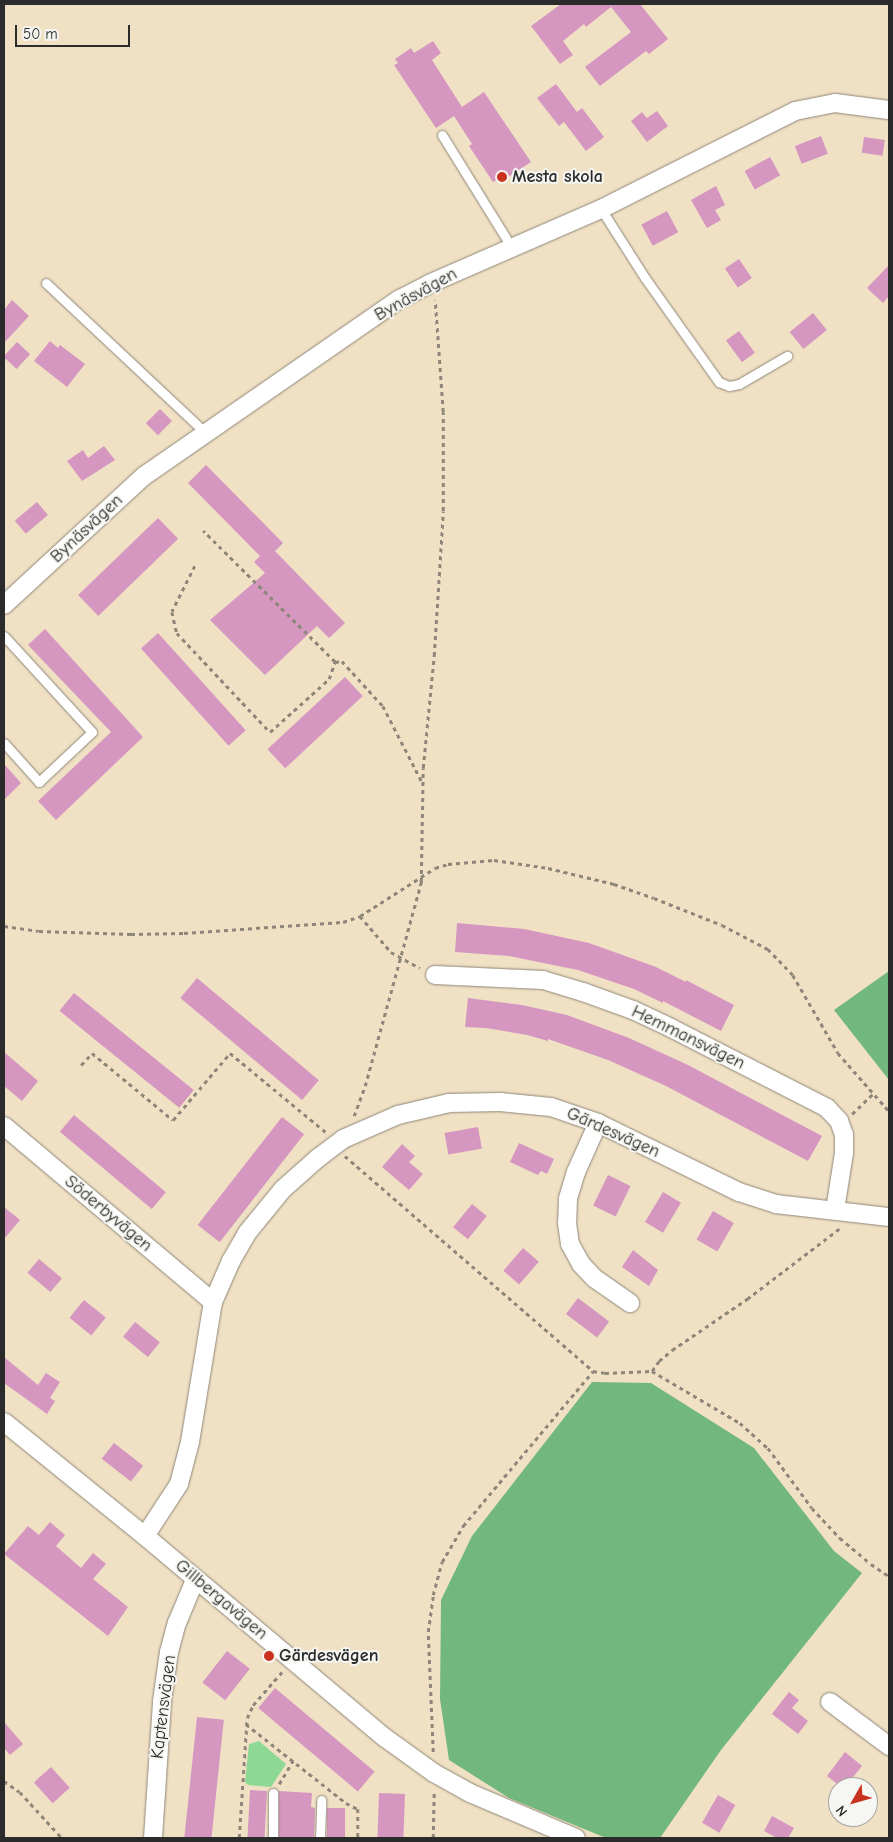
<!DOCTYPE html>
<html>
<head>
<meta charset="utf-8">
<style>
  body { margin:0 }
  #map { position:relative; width:893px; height:1842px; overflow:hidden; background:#f0e1c5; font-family:"Comic Neue",sans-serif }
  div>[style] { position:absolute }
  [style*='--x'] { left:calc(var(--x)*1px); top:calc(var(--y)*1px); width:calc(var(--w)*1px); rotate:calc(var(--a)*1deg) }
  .green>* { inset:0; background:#8dd894 }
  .forest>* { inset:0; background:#72b87e }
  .building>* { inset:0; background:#d596c0; transform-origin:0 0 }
  .path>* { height:2.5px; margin-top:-1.25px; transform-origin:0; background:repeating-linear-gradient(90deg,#8e8678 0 4px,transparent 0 8px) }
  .roads { filter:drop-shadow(0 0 1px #8e8678) drop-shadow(0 0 1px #8e8678) }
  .service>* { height:9px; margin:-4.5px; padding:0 4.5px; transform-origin:4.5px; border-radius:4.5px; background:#fff }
  .minor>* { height:18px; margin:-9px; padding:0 9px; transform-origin:9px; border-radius:9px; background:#fff }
  .dots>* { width:14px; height:14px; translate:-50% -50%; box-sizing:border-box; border:2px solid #f6f6f2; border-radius:50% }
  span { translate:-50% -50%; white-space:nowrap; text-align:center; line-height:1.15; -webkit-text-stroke:4px #f6f6f2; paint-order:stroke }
  .poi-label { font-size:18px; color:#2b2b2b; font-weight:700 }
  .left { translate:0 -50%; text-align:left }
  .street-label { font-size:18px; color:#2b2b2b }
  .frame { position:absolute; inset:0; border:5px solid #2b2b2b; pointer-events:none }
  .north { position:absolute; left:828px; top:1777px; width:50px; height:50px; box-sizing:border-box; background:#f6f6f2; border:1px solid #a5a5a2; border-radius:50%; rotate:232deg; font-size:14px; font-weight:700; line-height:20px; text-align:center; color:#2b2b2b }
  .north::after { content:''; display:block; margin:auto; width:18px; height:22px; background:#c8321e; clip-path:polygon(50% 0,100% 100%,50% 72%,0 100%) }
  .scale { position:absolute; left:15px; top:25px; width:115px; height:22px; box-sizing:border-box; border:2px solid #2b2b2b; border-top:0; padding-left:6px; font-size:15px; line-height:18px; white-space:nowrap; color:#2b2b2b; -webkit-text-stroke:4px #f6f6f2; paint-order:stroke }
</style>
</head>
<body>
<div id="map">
  <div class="green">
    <div style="clip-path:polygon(259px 1741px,286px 1764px,271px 1787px,248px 1785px,245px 1782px,249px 1744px)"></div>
  </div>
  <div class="forest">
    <div style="clip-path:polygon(889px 971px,889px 1080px,834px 1010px)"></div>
    <div style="clip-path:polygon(592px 1382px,651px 1383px,754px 1448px,834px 1551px,862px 1573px,721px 1750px,660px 1838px,606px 1838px,509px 1798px,449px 1760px,440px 1699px,441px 1600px,472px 1536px)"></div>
  </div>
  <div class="building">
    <div style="clip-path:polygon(561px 4px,640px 4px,668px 39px,649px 54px,646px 51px,600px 86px,585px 67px,631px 32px,611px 7px,586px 27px,584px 24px,563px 41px,573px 55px,560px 64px,531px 26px)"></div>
    <div style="clip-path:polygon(433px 41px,441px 53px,432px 60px,462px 107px,484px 92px,531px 162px,499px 183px,497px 180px,493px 182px,469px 146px,472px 144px,454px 116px,436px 128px,394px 65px,398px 63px,395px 59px,411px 48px,414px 53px)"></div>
    <div style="clip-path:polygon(556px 84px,577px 112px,582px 108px,604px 137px,586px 151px,564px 122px,559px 126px,537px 98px)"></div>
    <div style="clip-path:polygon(657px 111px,668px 126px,647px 142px,631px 121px,642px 112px,647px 118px)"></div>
    <div style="left:821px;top:136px;width:19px;height:28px;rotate:69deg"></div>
    <div style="left:864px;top:137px;width:21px;height:16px;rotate:8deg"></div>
    <div style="left:770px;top:157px;width:21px;height:29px;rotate:61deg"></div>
    <div style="clip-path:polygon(716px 186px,725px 205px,715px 210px,721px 220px,707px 228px,691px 200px)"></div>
    <div style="left:667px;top:211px;width:24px;height:29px;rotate:62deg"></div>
    <div style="left:739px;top:259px;width:23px;height:17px;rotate:56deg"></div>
    <div style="clip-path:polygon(889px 265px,889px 296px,883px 303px,867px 288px)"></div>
    <div style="clip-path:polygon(12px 300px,29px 316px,4px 343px,4px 310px)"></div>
    <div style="left:813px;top:313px;width:22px;height:30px;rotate:51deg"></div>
    <div style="left:739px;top:331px;width:27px;height:16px;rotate:54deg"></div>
    <div style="clip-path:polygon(50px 341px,58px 348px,60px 345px,85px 364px,67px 387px,34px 361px)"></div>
    <div style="left:17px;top:342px;width:18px;height:20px;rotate:43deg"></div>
    <div style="left:160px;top:409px;width:17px;height:20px;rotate:45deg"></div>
    <div style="clip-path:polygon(104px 446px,115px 460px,82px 481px,67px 461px,83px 450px,88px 458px)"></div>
    <div style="clip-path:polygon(206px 465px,283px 543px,275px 551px,345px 623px,329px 638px,317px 626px,265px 675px,210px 620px,265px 573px,254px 562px,260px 556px,188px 483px)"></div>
    <div style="left:37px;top:502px;width:17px;height:29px;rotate:50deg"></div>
    <div style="left:158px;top:518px;width:29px;height:111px;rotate:46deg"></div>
    <div style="clip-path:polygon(45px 629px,143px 737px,56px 820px,38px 801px,111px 732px,28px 645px)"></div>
    <div style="left:158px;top:633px;width:131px;height:23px;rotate:48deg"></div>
    <div style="left:345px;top:677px;width:26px;height:106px;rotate:47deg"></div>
    <div style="clip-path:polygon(4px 764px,21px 783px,4px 800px)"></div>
    <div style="clip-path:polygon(457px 923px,524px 929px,589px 943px,656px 967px,686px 982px,686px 980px,734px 1005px,721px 1031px,663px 1001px,663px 1003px,634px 989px,578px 970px,509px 956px,455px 952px)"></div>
    <div style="left:197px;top:978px;width:159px;height:26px;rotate:40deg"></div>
    <div style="left:74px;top:993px;width:154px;height:23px;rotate:39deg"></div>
    <div style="clip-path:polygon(468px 998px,522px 1005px,567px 1015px,629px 1038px,688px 1065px,822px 1136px,808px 1161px,666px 1086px,608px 1060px,548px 1039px,548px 1041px,527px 1035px,486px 1028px,465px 1027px)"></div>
    <div style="clip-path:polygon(4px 1052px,38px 1081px,22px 1101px,4px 1086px)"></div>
    <div style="left:74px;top:1115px;width:120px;height:22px;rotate:40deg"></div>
    <div style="left:282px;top:1117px;width:28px;height:137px;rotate:38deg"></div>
    <div style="left:478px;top:1127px;width:22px;height:34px;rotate:80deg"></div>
    <div style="clip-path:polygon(519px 1143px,554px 1159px,547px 1174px,541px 1171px,538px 1175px,510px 1162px)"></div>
    <div style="clip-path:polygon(402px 1144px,415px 1156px,409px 1162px,423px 1174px,409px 1190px,382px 1167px)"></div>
    <div style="left:608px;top:1175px;width:25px;height:34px;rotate:26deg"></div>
    <div style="left:663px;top:1192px;width:21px;height:35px;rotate:31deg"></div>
    <div style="left:472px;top:1204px;width:19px;height:30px;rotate:39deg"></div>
    <div style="clip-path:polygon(4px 1207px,20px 1220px,4px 1239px)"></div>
    <div style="left:713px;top:1211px;width:24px;height:33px;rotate:30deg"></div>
    <div style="left:523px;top:1248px;width:21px;height:30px;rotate:41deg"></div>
    <div style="clip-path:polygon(633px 1250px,658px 1270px,649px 1286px,622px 1267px)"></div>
    <div style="left:39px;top:1259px;width:30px;height:18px;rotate:40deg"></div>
    <div style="left:578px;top:1298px;width:39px;height:20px;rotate:37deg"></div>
    <div style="left:84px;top:1300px;width:28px;height:23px;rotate:39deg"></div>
    <div style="left:135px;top:1322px;width:32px;height:19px;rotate:39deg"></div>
    <div style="clip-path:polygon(4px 1357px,38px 1385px,46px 1373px,60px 1382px,50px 1398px,55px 1401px,47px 1414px,4px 1383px)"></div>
    <div style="left:114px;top:1443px;width:37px;height:20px;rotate:38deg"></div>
    <div style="clip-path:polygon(50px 1522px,65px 1535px,56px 1546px,81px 1568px,93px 1553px,106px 1564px,93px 1579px,128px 1607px,108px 1636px,4px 1554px,28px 1526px,39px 1535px)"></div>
    <div style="left:227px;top:1651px;width:29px;height:40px;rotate:38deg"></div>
    <div style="left:275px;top:1688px;width:130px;height:26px;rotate:40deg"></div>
    <div style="clip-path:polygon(789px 1692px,799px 1700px,792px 1708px,808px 1721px,798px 1734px,772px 1714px)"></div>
    <div style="left:197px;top:1717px;width:27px;height:121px;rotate:6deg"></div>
    <div style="clip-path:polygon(4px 1722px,23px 1744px,10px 1755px,4px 1748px)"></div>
    <div style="clip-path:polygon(845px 1752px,862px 1766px,845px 1787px,841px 1787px,827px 1776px)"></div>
    <div style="left:51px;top:1767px;width:28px;height:23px;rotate:48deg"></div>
    <div style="left:250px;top:1790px;width:17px;height:48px;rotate:3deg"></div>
    <div style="clip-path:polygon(279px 1791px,312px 1793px,311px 1807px,315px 1808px,314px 1838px,279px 1838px)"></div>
    <div style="left:379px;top:1793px;width:26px;height:45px;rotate:2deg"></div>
    <div style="left:718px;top:1795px;width:20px;height:32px;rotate:30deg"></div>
    <div style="left:327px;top:1808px;width:18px;height:30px"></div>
    <div style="clip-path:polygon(772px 1816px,794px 1828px,788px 1838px,777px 1838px,764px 1831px)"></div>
  </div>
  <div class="path">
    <div style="--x:195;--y:566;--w:51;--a:116.6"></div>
    <div style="--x:172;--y:612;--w:22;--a:77"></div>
    <div style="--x:177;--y:633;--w:136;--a:46.8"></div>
    <div style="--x:270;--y:732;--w:79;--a:-41.9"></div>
    <div style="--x:329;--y:679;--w:18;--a:-71"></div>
    <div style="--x:335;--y:662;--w:186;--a:-135.2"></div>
    <div style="--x:335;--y:662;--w:7;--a:-8"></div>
    <div style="--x:342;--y:661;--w:61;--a:47.7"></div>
    <div style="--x:383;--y:706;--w:85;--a:62.8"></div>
    <div style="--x:360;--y:916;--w:48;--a:49.3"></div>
    <div style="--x:391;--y:952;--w:33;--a:29"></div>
    <div style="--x:4;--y:926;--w:35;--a:8"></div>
    <div style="--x:39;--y:931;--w:92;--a:1.9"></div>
    <div style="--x:131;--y:934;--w:53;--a:-1.1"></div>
    <div style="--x:184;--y:933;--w:159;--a:-4"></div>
    <div style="--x:343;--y:922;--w:18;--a:-19"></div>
    <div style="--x:360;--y:916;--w:89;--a:-32.6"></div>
    <div style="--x:435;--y:868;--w:14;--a:-17"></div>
    <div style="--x:448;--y:864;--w:46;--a:-5"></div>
    <div style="--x:494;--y:860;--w:55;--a:8.4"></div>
    <div style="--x:548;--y:868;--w:68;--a:13.6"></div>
    <div style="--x:614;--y:884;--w:42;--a:19.3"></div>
    <div style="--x:654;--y:898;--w:73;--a:21.7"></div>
    <div style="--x:722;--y:925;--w:52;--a:27.6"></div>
    <div style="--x:768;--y:949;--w:36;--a:46"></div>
    <div style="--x:793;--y:975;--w:90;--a:60"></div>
    <div style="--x:838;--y:1053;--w:77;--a:48.7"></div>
    <div style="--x:81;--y:1065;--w:16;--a:-47"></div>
    <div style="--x:92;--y:1053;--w:105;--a:39.6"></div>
    <div style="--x:173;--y:1120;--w:88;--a:-49.6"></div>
    <div style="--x:230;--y:1053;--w:124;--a:39.5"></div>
    <div style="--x:852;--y:1114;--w:29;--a:-44"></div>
    <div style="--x:354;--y:1116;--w:32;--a:-70"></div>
    <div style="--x:365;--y:1086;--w:212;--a:-74.6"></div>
    <div style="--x:421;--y:882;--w:114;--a:-89"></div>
    <div style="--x:423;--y:768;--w:113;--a:-84.4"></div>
    <div style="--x:434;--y:656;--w:145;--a:-86.4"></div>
    <div style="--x:443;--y:511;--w:99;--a:-90"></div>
    <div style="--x:443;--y:412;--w:112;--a:-94.1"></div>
    <div style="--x:345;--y:1156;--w:328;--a:40.9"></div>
    <div style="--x:652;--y:1371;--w:12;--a:-55"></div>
    <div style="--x:659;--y:1361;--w:17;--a:-40"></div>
    <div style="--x:672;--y:1350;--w:91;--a:-34.2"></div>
    <div style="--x:747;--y:1299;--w:116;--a:-37.3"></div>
    <div style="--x:246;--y:1724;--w:127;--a:38.3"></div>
    <div style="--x:346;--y:1803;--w:13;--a:27"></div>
    <div style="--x:358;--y:1809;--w:29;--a:90"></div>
    <div style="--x:433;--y:1752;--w:120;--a:-92.4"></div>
    <div style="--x:428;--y:1632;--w:37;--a:-82"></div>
    <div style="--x:433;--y:1595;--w:34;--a:-75"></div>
    <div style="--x:442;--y:1562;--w:42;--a:-59.7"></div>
    <div style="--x:463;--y:1526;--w:202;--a:-50"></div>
    <div style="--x:593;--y:1371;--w:12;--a:9"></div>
    <div style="--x:605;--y:1373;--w:47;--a:-2.4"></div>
    <div style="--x:652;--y:1371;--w:102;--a:30.6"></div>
    <div style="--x:740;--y:1423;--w:38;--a:42"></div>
    <div style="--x:768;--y:1448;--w:74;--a:53.7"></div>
    <div style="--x:812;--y:1508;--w:41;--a:47"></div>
    <div style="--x:840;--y:1538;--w:40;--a:40"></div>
    <div style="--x:871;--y:1564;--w:22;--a:34"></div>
    <div style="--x:4;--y:1781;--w:19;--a:35"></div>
    <div style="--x:20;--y:1792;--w:62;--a:47.6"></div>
    <div style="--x:279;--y:1784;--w:27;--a:-59"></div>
    <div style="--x:239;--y:1838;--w:120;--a:-86.2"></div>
    <div style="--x:247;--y:1718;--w:14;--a:-65"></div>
    <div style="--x:253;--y:1705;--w:44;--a:-48.7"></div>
    <div style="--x:433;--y:1838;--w:48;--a:-88.8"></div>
  </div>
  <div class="roads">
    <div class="service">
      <div style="--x:442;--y:135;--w:133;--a:58.2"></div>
      <div style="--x:601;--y:209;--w:82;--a:57.5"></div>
      <div style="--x:645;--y:278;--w:128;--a:54.6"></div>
      <div style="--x:719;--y:382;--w:11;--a:22"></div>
      <div style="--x:729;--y:386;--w:10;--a:-11"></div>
      <div style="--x:739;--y:384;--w:56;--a:-30.3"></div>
      <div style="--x:46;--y:283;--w:219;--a:43.2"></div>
      <div style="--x:4;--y:636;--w:130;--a:47.5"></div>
      <div style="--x:92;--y:732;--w:73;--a:136.7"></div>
      <div style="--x:39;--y:782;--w:52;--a:-131.9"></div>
      <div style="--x:273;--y:1838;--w:45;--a:-90"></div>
      <div style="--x:320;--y:1838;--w:38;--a:-88"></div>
    </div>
    <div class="minor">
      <div style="--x:4;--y:605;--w:190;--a:-42.7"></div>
      <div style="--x:144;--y:476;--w:311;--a:-34.7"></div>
      <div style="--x:400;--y:299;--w:33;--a:-27"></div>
      <div style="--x:429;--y:284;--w:188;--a:-23.6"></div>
      <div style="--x:601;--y:209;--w:217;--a:-26.8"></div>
      <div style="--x:795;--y:111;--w:41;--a:-11.3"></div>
      <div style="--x:835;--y:103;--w:54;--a:7.4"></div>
      <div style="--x:435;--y:975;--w:108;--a:2.7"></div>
      <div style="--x:543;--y:980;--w:42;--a:16.7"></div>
      <div style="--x:583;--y:992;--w:53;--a:19.8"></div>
      <div style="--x:633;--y:1010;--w:42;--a:25.3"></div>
      <div style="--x:671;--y:1028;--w:175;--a:27.1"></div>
      <div style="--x:827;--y:1108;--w:18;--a:47"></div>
      <div style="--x:839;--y:1121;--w:15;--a:70"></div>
      <div style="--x:844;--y:1135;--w:18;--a:90"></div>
      <div style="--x:844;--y:1153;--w:58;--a:99"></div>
      <div style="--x:598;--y:1123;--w:54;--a:114.2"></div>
      <div style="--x:576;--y:1172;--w:28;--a:107"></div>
      <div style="--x:568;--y:1199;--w:24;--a:92"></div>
      <div style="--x:567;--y:1223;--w:21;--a:82"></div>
      <div style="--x:570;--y:1244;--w:23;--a:61"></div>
      <div style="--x:581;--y:1264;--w:19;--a:47"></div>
      <div style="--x:594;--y:1278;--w:44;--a:34.8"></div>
      <div style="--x:4;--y:1126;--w:273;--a:40.1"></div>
      <div style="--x:4;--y:1422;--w:181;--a:39"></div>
      <div style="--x:145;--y:1536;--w:312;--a:40.1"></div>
      <div style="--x:384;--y:1737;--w:62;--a:35.8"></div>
      <div style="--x:434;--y:1773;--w:41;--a:29.1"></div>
      <div style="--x:470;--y:1793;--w:115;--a:23"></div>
      <div style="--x:145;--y:1536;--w:62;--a:-56.8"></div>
      <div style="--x:179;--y:1484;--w:43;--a:-75.3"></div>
      <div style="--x:190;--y:1442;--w:142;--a:-80.7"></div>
      <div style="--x:213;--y:1302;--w:45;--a:-66.3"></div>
      <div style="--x:231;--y:1261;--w:32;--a:-60"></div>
      <div style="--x:247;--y:1233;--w:57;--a:-50.7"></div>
      <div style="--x:283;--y:1189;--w:47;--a:-41.5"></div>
      <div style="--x:318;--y:1158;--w:31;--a:-37"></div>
      <div style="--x:343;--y:1139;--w:60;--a:-23.6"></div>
      <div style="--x:398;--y:1115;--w:52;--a:-13.2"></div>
      <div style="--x:449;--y:1103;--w:51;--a:-1.1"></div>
      <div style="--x:500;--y:1102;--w:51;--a:5.6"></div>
      <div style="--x:551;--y:1107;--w:50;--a:18.8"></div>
      <div style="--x:598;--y:1123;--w:157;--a:26.1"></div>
      <div style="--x:739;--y:1192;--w:39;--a:18"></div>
      <div style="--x:776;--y:1204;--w:114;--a:6.6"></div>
      <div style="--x:830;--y:1702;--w:74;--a:36.7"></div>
      <div style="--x:153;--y:1838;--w:137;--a:-86.2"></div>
      <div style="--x:162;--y:1701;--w:49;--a:-81.9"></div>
      <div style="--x:169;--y:1652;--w:30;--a:-75"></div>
      <div style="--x:177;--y:1623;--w:47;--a:-67.3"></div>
    </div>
  </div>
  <div class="dots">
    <div style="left:502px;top:177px;background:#c8321e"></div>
    <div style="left:269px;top:1656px;background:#c8321e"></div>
  </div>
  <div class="poi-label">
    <span class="left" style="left:512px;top:177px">Mesta skola</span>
    <span class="left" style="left:279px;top:1656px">Gärdesvägen</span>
  </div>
  <div class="street-label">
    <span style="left:416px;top:295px;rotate:-29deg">Bynäsvägen</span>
    <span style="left:87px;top:529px;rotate:-43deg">Bynäsvägen</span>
    <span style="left:688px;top:1038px;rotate:26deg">Hemmansvägen</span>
    <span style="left:613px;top:1133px;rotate:24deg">Gärdesvägen</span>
    <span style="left:108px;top:1214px;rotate:40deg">Söderbyvägen</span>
    <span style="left:221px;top:1600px;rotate:40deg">Gillbergavägen</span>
    <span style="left:164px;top:1707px;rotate:-83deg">Kaptensvägen</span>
  </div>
  <div class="frame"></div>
  <div class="north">N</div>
  <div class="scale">50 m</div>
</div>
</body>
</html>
